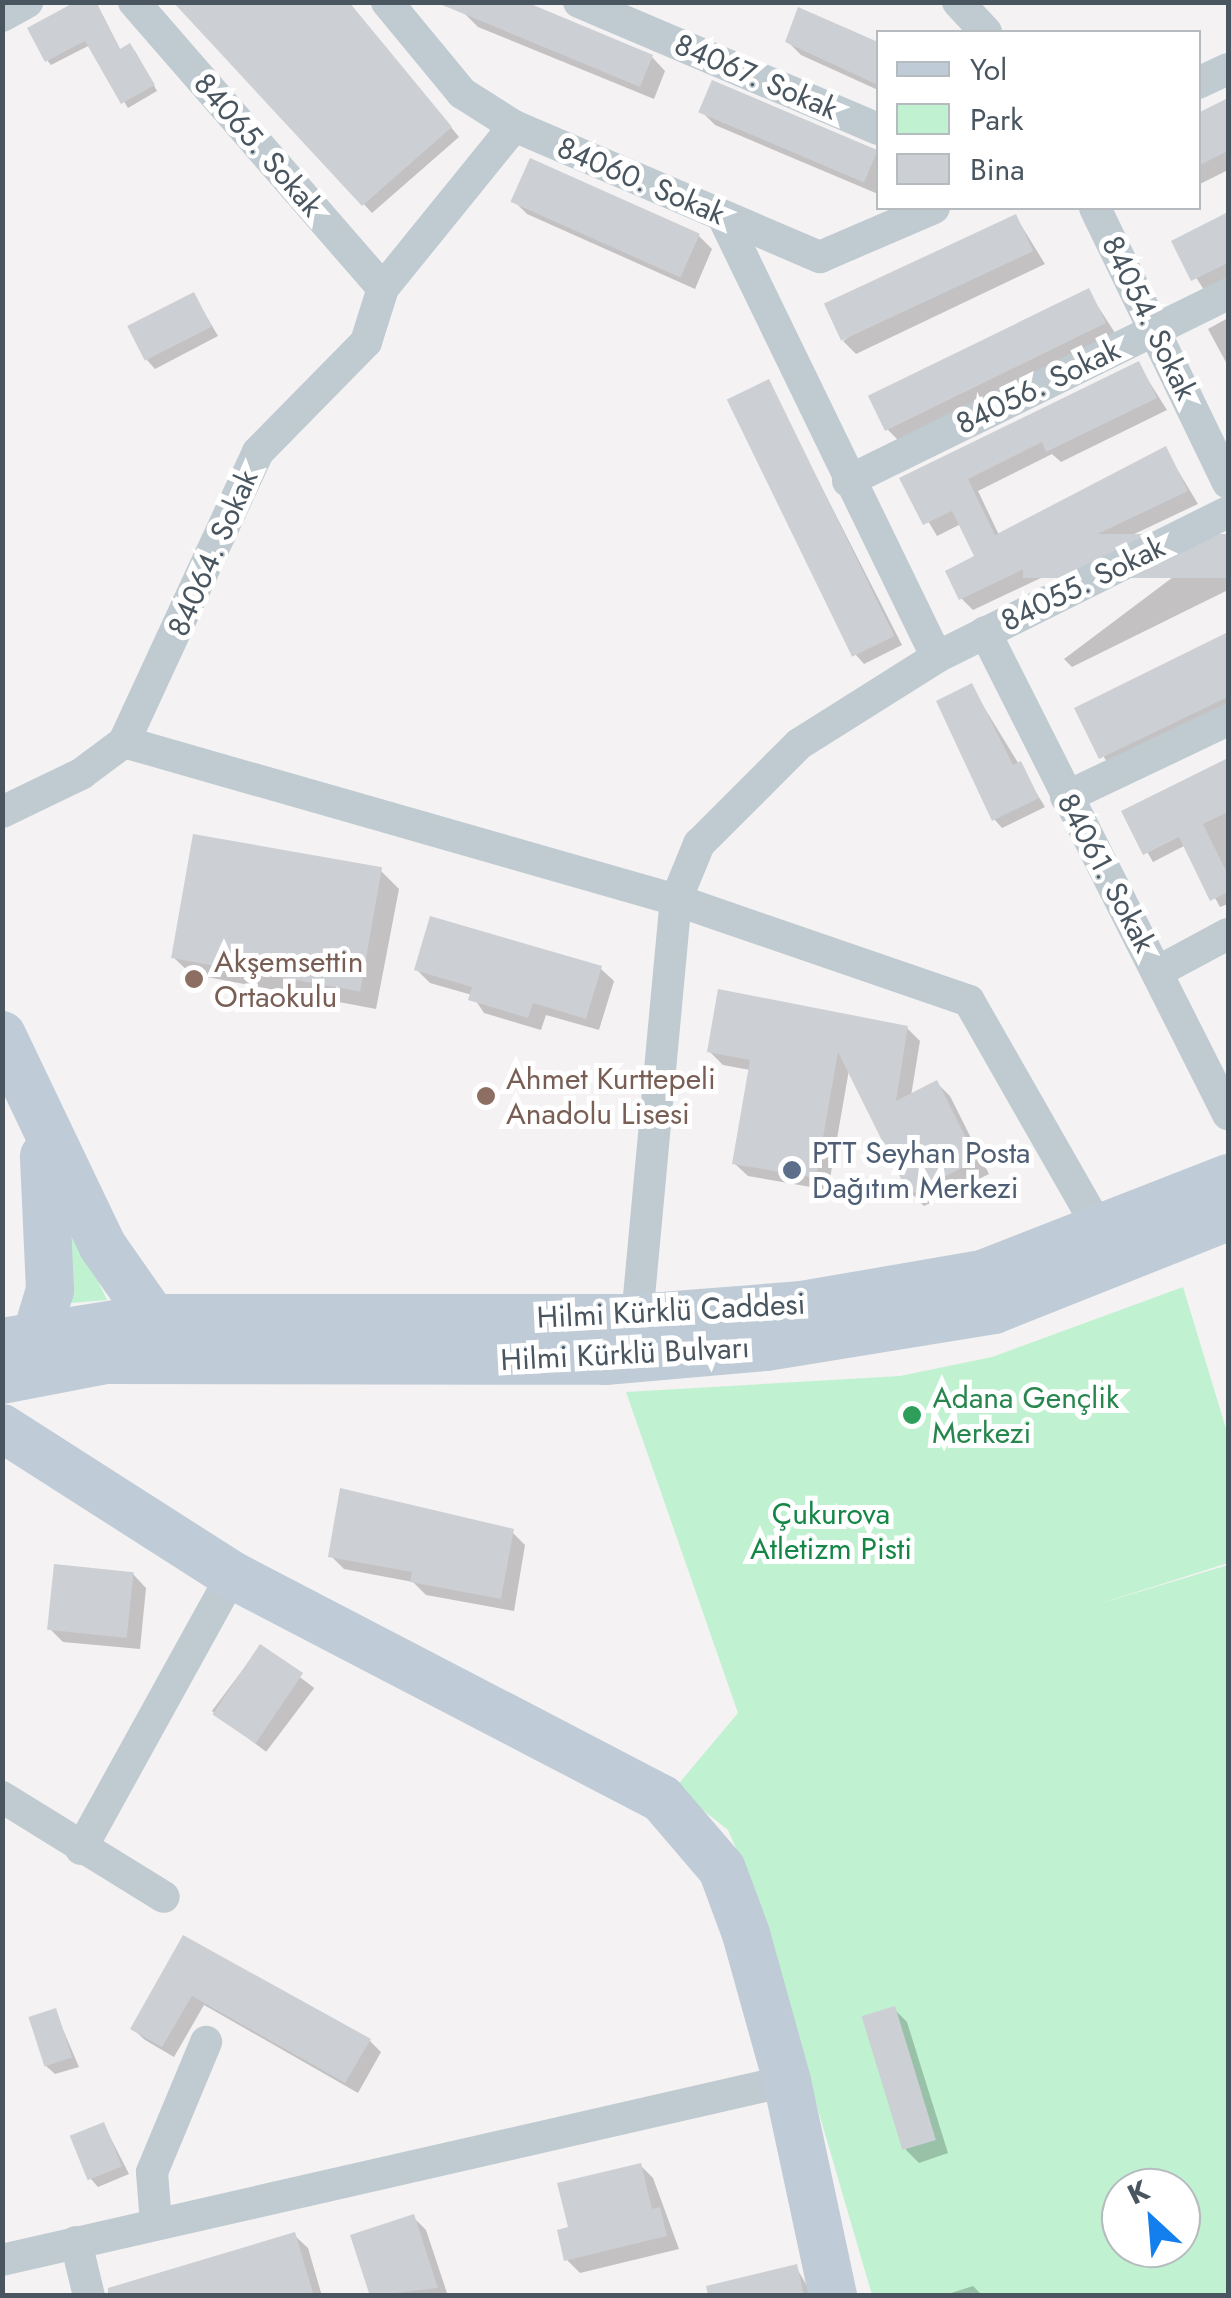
<!DOCTYPE html>
<html>
<head>
<meta charset="utf-8">
<style>
  body { margin:0 }
  #map { position:relative; width:1231px; height:2298px; overflow:hidden; background:#f4f2f2; font-family:Jost,sans-serif }
  div>[style] { position:absolute }
  [style*='--x'] { left:calc(var(--x)*1px); top:calc(var(--y)*1px); width:calc(var(--w)*1px); rotate:calc(var(--a)*1deg) }
  .green>* { inset:0; background:#c0f2d1 }
  .shadow>* { inset:0; background:#0003; transform-origin:0 0 }
  .building>* { inset:0; background:#cccfd4; transform-origin:0 0 }
  .street>* { height:32px; margin:-16px; padding:0 16px; transform-origin:16px; border-radius:16px; background:#bfcad1 }
  .secondary>* { height:48px; margin:-24px; padding:0 24px; transform-origin:24px; border-radius:24px; background:#bfcbd6 }
  .dots>* { width:28px; height:28px; translate:-50% -50%; box-sizing:border-box; border:5px solid #fff; border-radius:50% }
  span { translate:-50% -50%; white-space:nowrap; text-align:center; line-height:1.15; -webkit-text-stroke:10px #fff; paint-order:stroke }
  .street-label { font-size:30px; color:#495660 }
  .education-label { font-size:30px; color:#785e54 }
  .left { translate:0 -50%; text-align:left }
  .service-label { font-size:30px; color:#4e5e75 }
  .leisure-label { font-size:30px; color:#27864d }
  .park-label { font-size:30px; color:#148747 }
  .frame { position:absolute; inset:0; border:5px solid #495660; pointer-events:none }
  .legend { position:absolute; left:876px; top:30px; width:325px; height:180px; box-sizing:border-box; background:#fff; border:2px solid #b6bbbf; margin:0; padding:12px 18px; list-style:none; font-size:30px; color:#495660 }
  .legend li { display:flex; align-items:center; gap:20px; height:50px }
  .legend b { width:50px; border:2px solid #b6bbbf }
  .north { position:absolute; left:1101px; top:2168px; width:100px; height:100px; box-sizing:border-box; background:#fff; border:2px solid #b6bbbf; border-radius:50%; rotate:334deg; font-size:28px; font-weight:700; line-height:40px; text-align:center; color:#495660 }
  .north::after { content:''; display:block; margin:auto; width:35px; height:45px; background:#137eed; clip-path:polygon(50% 0,100% 100%,50% 72%,0 100%) }
</style>
</head>
<body>
<div id="map">
  <div class="green">
    <div style="clip-path:polygon(70px 1223px,107px 1300px,71px 1303px)"></div>
    <div style="clip-path:polygon(evenodd,1183px 1287px,1228px 1435px,1228px 1563px,1092px 1606px,1228px 1565px,1228px 2295px,872px 2295px,754px 1890px,728px 1830px,675px 1788px,738px 1713px,626px 1392px,900px 1376px,992px 1357px,1183px 1287px,1121px 2188px,1181px 2188px,1181px 2248px,1121px 2248px,1121px 2188px)"></div>
  </div>
  <div class="shadow">
    <div style="clip-path:polygon(82px 2px,96px 2px,121px 51px,135px 51px,157px 91px,128px 108px,90px 45px,51px 65px,47px 60px)"></div>
    <div style="clip-path:polygon(176px 2px,348px 2px,459px 137px,372px 213px)"></div>
    <div style="clip-path:polygon(519px 2px,652px 57px,665px 71px,654px 99px,478px 27px,465px 14px)"></div>
    <div style="clip-path:polygon(799px 11px,878px 45px,878px 90px,801px 55px,788px 42px)"></div>
    <div style="clip-path:polygon(1228px 101px,1228px 170px,1198px 185px,1198px 116px)"></div>
    <div style="clip-path:polygon(702px 112px,878px 151px,878px 194px,715px 125px)"></div>
    <div style="clip-path:polygon(514px 201px,699px 236px,712px 249px,695px 289px,527px 214px)"></div>
    <div style="clip-path:polygon(1228px 215px,1228px 282px,1206px 293px,1174px 243px)"></div>
    <div style="clip-path:polygon(1016px 217px,1045px 264px,856px 354px,843px 341px)"></div>
    <div style="clip-path:polygon(1088px 291px,1117px 336px,900px 442px,887px 429px)"></div>
    <div style="clip-path:polygon(194px 295px,218px 336px,155px 369px,147px 360px)"></div>
    <div style="clip-path:polygon(1228px 318px,1228px 366px,1208px 329px)"></div>
    <div style="clip-path:polygon(1138px 364px,1167px 410px,1061px 462px,1052px 454px,978px 491px,999px 535px,1165px 449px,1198px 504px,973px 610px,961px 598px,978px 557px,961px 524px,937px 536px,903px 479px)"></div>
    <div style="clip-path:polygon(768px 382px,902px 645px,864px 664px,856px 655px)"></div>
    <div style="clip-path:polygon(1225px 538px,1228px 590px,1072px 667px,1064px 659px)"></div>
    <div style="clip-path:polygon(1228px 635px,1228px 708px,1109px 766px,1077px 709px)"></div>
    <div style="clip-path:polygon(971px 686px,1045px 807px,1002px 828px,994px 819px)"></div>
    <div style="clip-path:polygon(1228px 761px,1228px 904px,1220px 907px,1186px 845px,1153px 862px,1124px 812px)"></div>
    <div style="clip-path:polygon(381px 871px,399px 889px,376px 1009px,191px 974px,173px 957px)"></div>
    <div style="clip-path:polygon(600px 968px,614px 981px,599px 1030px,546px 1015px,541px 1030px,484px 1013px,472px 995px,430px 983px,417px 970px)"></div>
    <div style="clip-path:polygon(907px 1028px,920px 1041px,911px 1096px,937px 1083px,950px 1096px,989px 1174px,924px 1206px,911px 1193px,849px 1070px,828px 1190px,748px 1176px,734px 1163px,750px 1070px,723px 1065px,710px 1052px)"></div>
    <div style="clip-path:polygon(512px 1532px,525px 1545px,514px 1611px,426px 1595px,413px 1582px,344px 1569px,331px 1556px)"></div>
    <div style="clip-path:polygon(133px 1574px,146px 1588px,140px 1649px,63px 1642px,50px 1629px)"></div>
    <div style="left:260px;top:1647px;width:68px;height:80px;rotate:37deg"></div>
    <div style="clip-path:polygon(184px 1938px,370px 2041px,381px 2052px,358px 2093px,204px 2005px,174px 2057px,145px 2040px,133px 2029px)"></div>
    <div style="clip-path:polygon(894px 2009px,907px 2022px,948px 2153px,919px 2163px,906px 2150px)"></div>
    <div style="clip-path:polygon(55px 2011px,79px 2067px,55px 2074px,46px 2066px)"></div>
    <div style="clip-path:polygon(104px 2125px,129px 2174px,98px 2187px,90px 2178px)"></div>
    <div style="clip-path:polygon(640px 2165px,653px 2178px,679px 2249px,580px 2273px,567px 2260px,571px 2229px)"></div>
    <div style="clip-path:polygon(413px 2217px,426px 2230px,448px 2296px,372px 2296px)"></div>
    <div style="clip-path:polygon(294px 2235px,308px 2248px,322px 2296px,135px 2296px)"></div>
    <div style="clip-path:polygon(796px 2267px,813px 2296px,719px 2296px)"></div>
    <div style="clip-path:polygon(973px 2286px,983px 2296px,942px 2296px)"></div>
  </div>
  <div class="building">
    <div style="clip-path:polygon(75px 2px,96px 2px,120px 49px,130px 43px,155px 85px,121px 104px,85px 41px,45px 62px,27px 28px)"></div>
    <div style="clip-path:polygon(173px 2px,349px 2px,452px 127px,362px 206px)"></div>
    <div style="clip-path:polygon(435px 2px,526px 2px,653px 55px,640px 87px)"></div>
    <div style="clip-path:polygon(798px 7px,878px 42px,878px 85px,785px 42px)"></div>
    <div style="left:712px;top:80px;width:180px;height:35px;rotate:23deg"></div>
    <div style="clip-path:polygon(1228px 98px,1228px 151px,1198px 166px,1198px 113px)"></div>
    <div style="left:530px;top:158px;width:186px;height:48px;rotate:24deg"></div>
    <div style="clip-path:polygon(1228px 212px,1228px 263px,1191px 281px,1171px 241px)"></div>
    <div style="left:1016px;top:214px;width:41px;height:212px;rotate:65deg"></div>
    <div style="left:1089px;top:288px;width:39px;height:246px;rotate:64deg"></div>
    <div style="left:194px;top:292px;width:39px;height:75px;rotate:63deg"></div>
    <div style="clip-path:polygon(1139px 361px,1157px 398px,1046px 452px,1042px 442px,968px 479px,995px 535px,1166px 446px,1188px 491px,959px 600px,945px 571px,974px 556px,952px 511px,923px 525px,899px 478px)"></div>
    <div style="left:769px;top:379px;width:286px;height:47px;rotate:64deg"></div>
    <div style="left:1228px;top:534px;width:44px;height:205px;rotate:90deg"></div>
    <div style="clip-path:polygon(1228px 632px,1228px 697px,1099px 759px,1074px 708px)"></div>
    <div style="clip-path:polygon(972px 683px,1013px 765px,1021px 761px,1039px 798px,992px 821px,936px 701px)"></div>
    <div style="clip-path:polygon(1228px 758px,1228px 812px,1203px 824px,1228px 875px,1228px 892px,1210px 901px,1179px 837px,1143px 855px,1121px 811px)"></div>
    <div style="left:193px;top:834px;width:192px;height:126px;rotate:10deg"></div>
    <div style="clip-path:polygon(430px 916px,602px 966px,586px 1019px,533px 1003px,528px 1018px,468px 1000px,472px 987px,414px 970px)"></div>
    <div style="clip-path:polygon(718px 989px,908px 1026px,896px 1101px,937px 1080px,977px 1160px,909px 1195px,838px 1052px,816px 1178px,732px 1164px,750px 1060px,707px 1052px)"></div>
    <div style="clip-path:polygon(340px 1488px,514px 1529px,501px 1599px,410px 1582px,412px 1572px,328px 1557px)"></div>
    <div style="left:54px;top:1564px;width:80px;height:66px;rotate:6deg"></div>
    <div style="left:260px;top:1644px;width:52px;height:85px;rotate:34deg"></div>
    <div style="clip-path:polygon(183px 1935px,371px 2039px,345px 2083px,192px 1996px,162px 2047px,130px 2029px)"></div>
    <div style="left:895px;top:2006px;width:140px;height:35px;rotate:73deg"></div>
    <div style="left:56px;top:2008px;width:52px;height:29px;rotate:72deg"></div>
    <div style="left:104px;top:2122px;width:48px;height:37px;rotate:68deg"></div>
    <div style="clip-path:polygon(641px 2163px,652px 2209px,660px 2207px,667px 2236px,564px 2261px,557px 2230px,568px 2227px,557px 2183px)"></div>
    <div style="clip-path:polygon(414px 2214px,438px 2288px,370px 2296px,350px 2235px)"></div>
    <div style="clip-path:polygon(295px 2232px,314px 2296px,108px 2296px,108px 2288px)"></div>
    <div style="clip-path:polygon(797px 2264px,804px 2296px,708px 2296px,706px 2286px)"></div>
  </div>
  <div class="street">
    <div style="--x:134;--y:2;--w:379;--a:49"></div>
    <div style="--x:387;--y:2;--w:118;--a:50.5"></div>
    <div style="--x:462;--y:93;--w:62;--a:32.4"></div>
    <div style="--x:514;--y:126;--w:333;--a:23.2"></div>
    <div style="--x:820;--y:257;--w:124;--a:-23.3"></div>
    <div style="--x:579;--y:2;--w:325;--a:23"></div>
    <div style="--x:958;--y:2;--w:41;--a:47"></div>
    <div style="--x:2;--y:16;--w:29;--a:-29"></div>
    <div style="--x:1198;--y:83;--w:33;--a:-25"></div>
    <div style="--x:1095;--y:208;--w:305;--a:64.2"></div>
    <div style="--x:723;--y:217;--w:489;--a:64.1"></div>
    <div style="--x:848;--y:481;--w:424;--a:-26.2"></div>
    <div style="--x:985;--y:632;--w:540;--a:63.25"></div>
    <div style="--x:124;--y:742;--w:574;--a:15.97"></div>
    <div style="--x:676;--y:900;--w:310;--a:19"></div>
    <div style="--x:969;--y:1001;--w:265;--a:60.3"></div>
    <div style="--x:1066;--y:797;--w:179;--a:-25.4"></div>
    <div style="--x:2;--y:812;--w:88;--a:-25.7"></div>
    <div style="--x:81;--y:774;--w:54;--a:-36.7"></div>
    <div style="--x:124;--y:742;--w:319;--a:-65.2"></div>
    <div style="--x:258;--y:452;--w:154;--a:-45.5"></div>
    <div style="--x:366;--y:342;--w:57;--a:-72.5"></div>
    <div style="--x:383;--y:288;--w:208;--a:-51"></div>
    <div style="--x:1157;--y:972;--w:81;--a:-28.2"></div>
    <div style="--x:637;--y:1318;--w:420;--a:-84.7"></div>
    <div style="--x:676;--y:900;--w:61;--a:-67.7"></div>
    <div style="--x:699;--y:844;--w:141;--a:-45"></div>
    <div style="--x:799;--y:744;--w:163;--a:-32.2"></div>
    <div style="--x:937;--y:657;--w:325;--a:-26.5"></div>
    <div style="--x:2;--y:1797;--w:190;--a:31.7"></div>
    <div style="--x:81;--y:1849;--w:313;--a:-61.1"></div>
    <div style="--x:156;--y:2224;--w:52;--a:-94.4"></div>
    <div style="--x:152;--y:2172;--w:141;--a:-67.4"></div>
    <div style="--x:76;--y:2242;--w:56;--a:76.5"></div>
    <div style="--x:2;--y:2260;--w:805;--a:-12.85"></div>
  </div>
  <div class="secondary">
    <div style="--x:2;--y:1035;--w:233;--a:64.5"></div>
    <div style="--x:102;--y:1245;--w:89;--a:55.1"></div>
    <div style="--x:37;--y:1333;--w:45;--a:-73.2"></div>
    <div style="--x:50;--y:1290;--w:134;--a:-92.6"></div>
    <div style="--x:2;--y:1342;--w:153;--a:-9"></div>
    <div style="--x:153;--y:1318;--w:484;--a:0"></div>
    <div style="--x:637;--y:1318;--w:166;--a:-4.5"></div>
    <div style="--x:802;--y:1305;--w:183;--a:-9.8"></div>
    <div style="--x:982;--y:1274;--w:264;--a:-21.3"></div>
    <div style="--x:2;--y:1380;--w:106;--a:-10.9"></div>
    <div style="--x:106;--y:1360;--w:499;--a:0.1"></div>
    <div style="--x:605;--y:1361;--w:162;--a:-5"></div>
    <div style="--x:766;--y:1347;--w:231;--a:-9.2"></div>
    <div style="--x:994;--y:1310;--w:252;--a:-21.7"></div>
    <div style="--x:2;--y:1428;--w:273;--a:32.6"></div>
    <div style="--x:232;--y:1575;--w:485;--a:27.5"></div>
    <div style="--x:662;--y:1799;--w:92;--a:49.4"></div>
    <div style="--x:722;--y:1869;--w:69;--a:69.7"></div>
    <div style="--x:746;--y:1934;--w:153;--a:74.4"></div>
    <div style="--x:787;--y:2081;--w:220;--a:77.9"></div>
  </div>
  <div class="dots">
    <div style="left:194px;top:979px;background:#8d6e63"></div>
    <div style="left:486px;top:1096px;background:#8d6e63"></div>
    <div style="left:792px;top:1170px;background:#5c6f8a"></div>
    <div style="left:912px;top:1415px;background:#2e9e5b"></div>
  </div>
  <div class="street-label">
    <span style="left:756px;top:77px;rotate:23deg">84067. Sokak</span>
    <span style="left:258px;top:145px;rotate:49deg">84065. Sokak</span>
    <span style="left:641px;top:181px;rotate:23deg">84060. Sokak</span>
    <span style="left:1149px;top:318px;rotate:64deg">84054. Sokak</span>
    <span style="left:1038px;top:387px;rotate:-26deg">84056. Sokak</span>
    <span style="left:213px;top:553px;rotate:-66deg">84064. Sokak</span>
    <span style="left:1083px;top:584px;rotate:-26deg">84055. Sokak</span>
    <span style="left:1106px;top:873px;rotate:62deg">84061. Sokak</span>
    <span style="left:671px;top:1311px;rotate:-3deg">Hilmi Kürklü Caddesi</span>
    <span style="left:625px;top:1354px;rotate:-3deg">Hilmi Kürklü Bulvarı</span>
  </div>
  <div class="education-label">
    <span class="left" style="left:214px;top:979px">Akşemsettin<br>Ortaokulu</span>
    <span class="left" style="left:506px;top:1096px">Ahmet Kurttepeli<br>Anadolu Lisesi</span>
  </div>
  <div class="service-label">
    <span class="left" style="left:812px;top:1170px">PTT Seyhan Posta<br>Dağıtım Merkezi</span>
  </div>
  <div class="leisure-label">
    <span class="left" style="left:932px;top:1415px">Adana Gençlik<br>Merkezi</span>
  </div>
  <div class="park-label">
    <span style="left:831px;top:1531px">Çukurova<br>Atletizm Pisti</span>
  </div>
  <div class="frame"></div>
  <ul class="legend">
  <li><b style="height:12px;background:#bfcbd6"></b>Yol</li>
  <li><b style="height:28px;background:#c0f2d1"></b>Park</li>
  <li><b style="height:28px;background:#cccfd4"></b>Bina</li>
  </ul>
  <div class="north">K</div>
</div>
</body>
</html>
